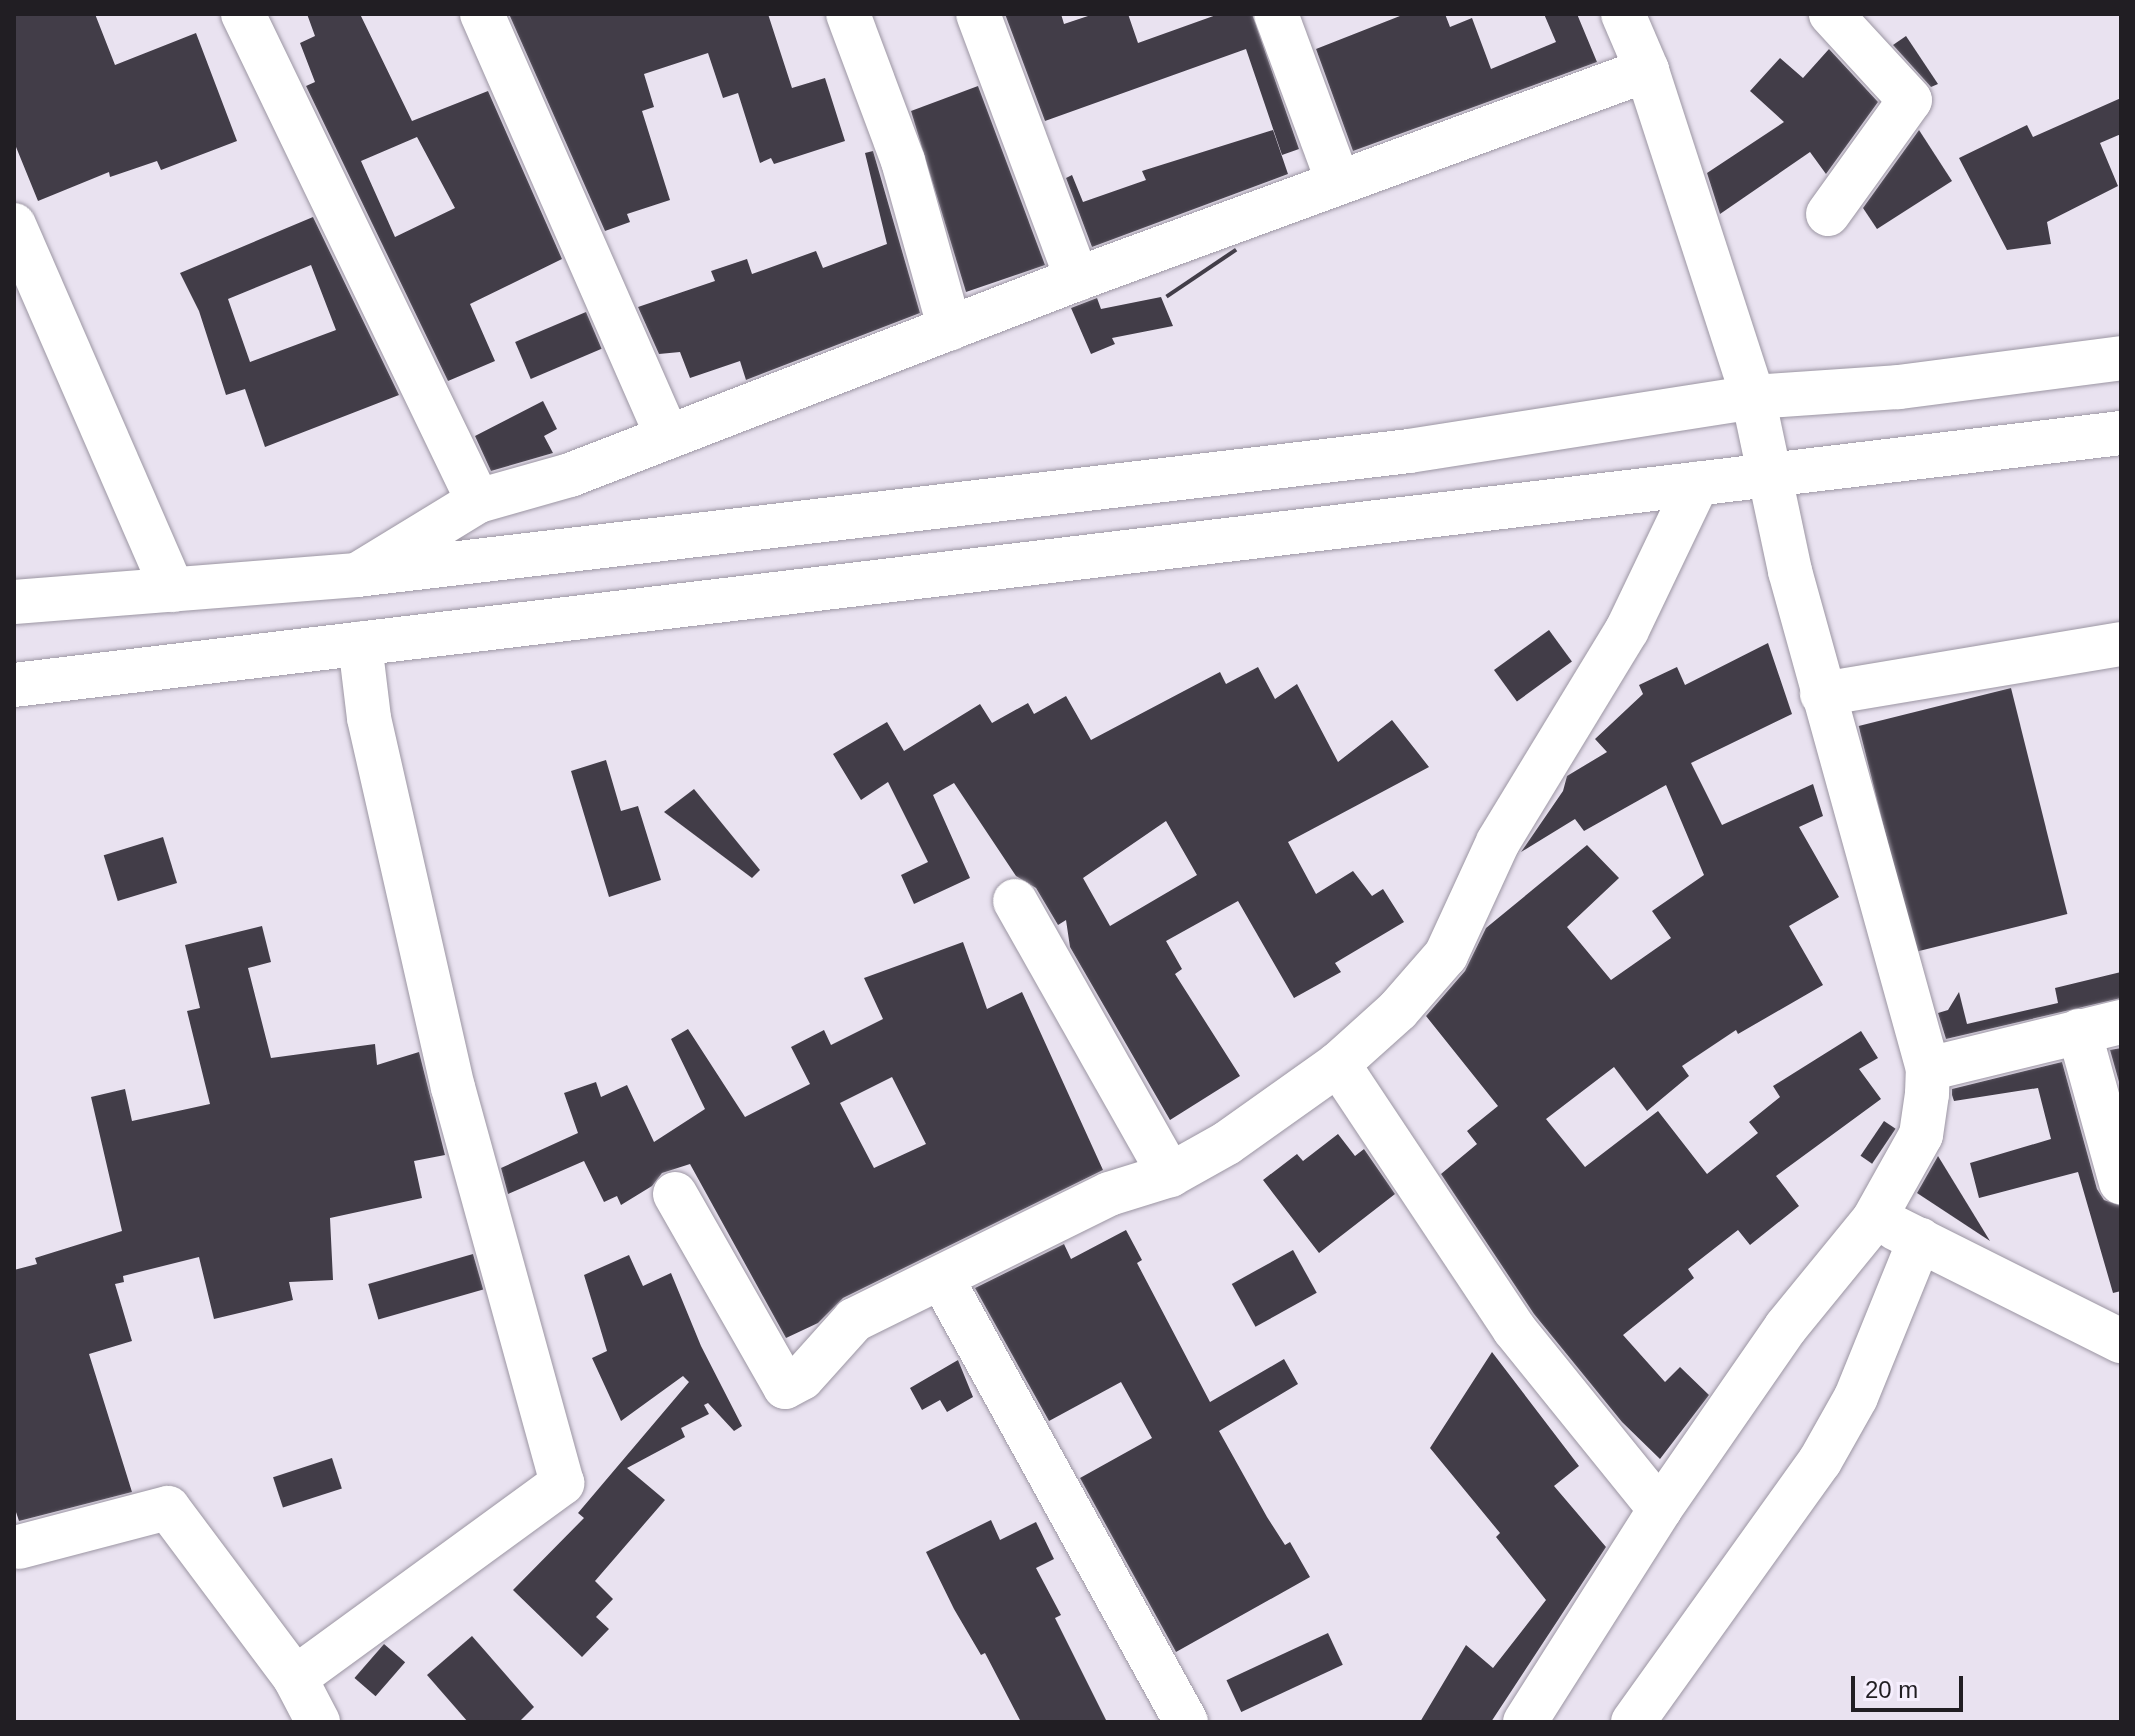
<!DOCTYPE html>
<html>
<head>
<meta charset="utf-8">
<style>
  body { margin:0 }
  #map { position:relative; width:2135px; height:1736px; overflow:hidden; background:#e9e2f0; font-family:Helvetica,sans-serif }
  div>[style] { position:absolute }
  [style*='--x'] { left:calc(var(--x)*1px); top:calc(var(--y)*1px); width:calc(var(--w)*1px); rotate:calc(var(--a)*1deg) }
  .building>* { inset:0; background:#423d48; transform-origin:0 0 }
  .roads { filter:drop-shadow(0 0 2px #9c96a3) drop-shadow(0 0 2px #9c96a3) }
  .street>* { height:44px; margin:-22px; padding:0 22px; transform-origin:22px; border-radius:22px; background:#fff }
  .secondary>* { height:44px; margin:-22px; padding:0 22px; transform-origin:22px; border-radius:22px; background:#fff }
  span { translate:-50% -50%; white-space:nowrap; text-align:center; line-height:1.15; -webkit-text-stroke:8px #f6effe; paint-order:stroke }
  .frame { position:absolute; inset:0; border:16px solid #211e23; pointer-events:none }
  .scale { position:absolute; left:1851px; top:1676px; width:112px; height:36px; box-sizing:border-box; border:4px solid #211e23; border-top:0; padding-left:10px; font-size:24px; line-height:28px; white-space:nowrap; color:#211e23; -webkit-text-stroke:6px #f6effe; paint-order:stroke }
</style>
</head>
<body>
<div id="map">
  <div class="building">
    <div style="clip-path:polygon(14px 14px,95px 14px,115px 65px,196px 33px,237px 141px,161px 170px,157px 161px,110px 177px,109px 172px,38px 201px,14px 142px)"></div>
    <div style="clip-path:polygon(evenodd,307px 14px,360px 14px,412px 121px,488px 91px,562px 259px,470px 304px,495px 361px,448px 381px,306px 86px,315px 82px,300px 43px,315px 36px,307px 14px,417px 137px,455px 208px,395px 237px,361px 161px,417px 137px)"></div>
    <div style="clip-path:polygon(509px 14px,768px 14px,792px 88px,825px 78px,845px 141px,774px 164px,771px 158px,760px 163px,738px 93px,723px 98px,708px 53px,644px 74px,654px 107px,642px 111px,670px 200px,627px 214px,630px 222px,605px 231px)"></div>
    <div style="clip-path:polygon(1005px 14px,1061px 14px,1064px 24px,1094px 14px,1128px 14px,1138px 43px,1219px 14px,1252px 14px,1299px 149px,1282px 155px,1246px 49px,1045px 121px)"></div>
    <div style="clip-path:polygon(1405px 14px,1445px 14px,1450px 27px,1472px 18px,1491px 69px,1556px 42px,1544px 14px,1577px 14px,1597px 62px,1353px 151px,1316px 49px)"></div>
    <div style="clip-path:polygon(1906px 36px,1938px 84px,1931px 87px,1893px 45px)"></div>
    <div style="clip-path:polygon(1829px 49px,1878px 102px,1826px 174px,1810px 152px,1720px 214px,1707px 173px,1784px 122px,1750px 91px,1780px 58px,1803px 78px)"></div>
    <div style="clip-path:polygon(978px 86px,1045px 265px,966px 292px,911px 111px)"></div>
    <div style="clip-path:polygon(2121px 98px,2121px 134px,2100px 143px,2118px 186px,2047px 222px,2051px 244px,2007px 250px,1959px 158px,2027px 125px,2033px 137px)"></div>
    <div style="clip-path:polygon(1273px 130px,1288px 174px,1092px 247px,1066px 178px,1072px 175px,1083px 202px,1146px 180px,1142px 171px)"></div>
    <div style="clip-path:polygon(1919px 130px,1952px 181px,1877px 229px,1863px 208px)"></div>
    <div style="clip-path:polygon(873px 151px,920px 313px,746px 380px,740px 361px,690px 378px,680px 352px,659px 354px,638px 307px,715px 281px,711px 271px,747px 259px,752px 274px,816px 251px,823px 268px,887px 244px,865px 153px)"></div>
    <div style="clip-path:polygon(evenodd,313px 217px,399px 395px,265px 447px,245px 389px,226px 395px,199px 311px,180px 273px,313px 217px,311px 265px,336px 330px,250px 362px,228px 299px,311px 265px)"></div>
    <div style="left:1235px;top:248px;width:4px;height:84px;rotate:56deg"></div>
    <div style="clip-path:polygon(1161px 297px,1173px 326px,1112px 338px,1115px 344px,1091px 354px,1071px 308px,1097px 298px,1101px 309px)"></div>
    <div style="left:586px;top:312px;width:40px;height:77px;rotate:67deg"></div>
    <div style="clip-path:polygon(543px 401px,557px 429px,544px 436px,553px 453px,491px 471px,475px 436px)"></div>
    <div style="left:1549px;top:630px;width:39px;height:68px;rotate:54deg"></div>
    <div style="clip-path:polygon(1768px 643px,1792px 714px,1691px 763px,1722px 825px,1813px 784px,1823px 816px,1799px 827px,1839px 897px,1789px 926px,1823px 985px,1738px 1034px,1736px 1030px,1682px 1066px,1689px 1076px,1647px 1111px,1614px 1067px,1546px 1119px,1585px 1167px,1658px 1111px,1707px 1174px,1758px 1133px,1749px 1122px,1780px 1097px,1773px 1086px,1861px 1031px,1878px 1058px,1859px 1069px,1881px 1099px,1776px 1176px,1799px 1206px,1750px 1245px,1738px 1230px,1688px 1269px,1694px 1278px,1623px 1335px,1665px 1382px,1680px 1367px,1709px 1395px,1660px 1459px,1622px 1422px,1534px 1314px,1441px 1174px,1477px 1144px,1467px 1131px,1498px 1106px,1426px 1016px,1465px 971px,1486px 928px,1587px 845px,1619px 878px,1567px 927px,1611px 980px,1671px 938px,1652px 911px,1704px 875px,1666px 785px,1584px 831px,1575px 819px,1521px 852px,1563px 791px,1567px 776px,1607px 752px,1595px 739px,1643px 694px,1639px 685px,1677px 667px,1685px 685px)"></div>
    <div style="clip-path:polygon(evenodd,1258px 667px,1275px 699px,1297px 684px,1338px 762px,1392px 720px,1429px 767px,1288px 842px,1316px 894px,1353px 871px,1372px 896px,1383px 889px,1404px 922px,1335px 963px,1341px 972px,1294px 998px,1238px 901px,1166px 941px,1182px 969px,1175px 974px,1240px 1076px,1170px 1120px,1070px 947px,1066px 920px,1058px 925px,1036px 888px,1016px 876px,954px 783px,933px 795px,970px 878px,914px 904px,901px 875px,928px 862px,888px 782px,861px 800px,833px 754px,887px 722px,904px 751px,980px 704px,992px 723px,1028px 703px,1034px 714px,1066px 696px,1091px 740px,1220px 672px,1226px 684px,1258px 667px,1166px 821px,1197px 875px,1110px 926px,1083px 878px,1166px 821px)"></div>
    <div style="left:2011px;top:688px;width:233px;height:157px;rotate:76deg"></div>
    <div style="clip-path:polygon(606px 760px,621px 811px,638px 806px,661px 880px,609px 897px,571px 771px)"></div>
    <div style="clip-path:polygon(694px 789px,760px 870px,752px 878px,664px 812px)"></div>
    <div style="left:163px;top:837px;width:48px;height:62px;rotate:73deg"></div>
    <div style="clip-path:polygon(262px 926px,271px 962px,248px 968px,271px 1058px,375px 1044px,377px 1065px,419px 1052px,445px 1155px,414px 1161px,422px 1198px,330px 1218px,333px 1280px,289px 1282px,293px 1300px,214px 1319px,199px 1257px,123px 1276px,124px 1282px,115px 1284px,132px 1341px,89px 1354px,132px 1492px,19px 1521px,14px 1506px,14px 1270px,37px 1264px,35px 1258px,122px 1231px,91px 1097px,125px 1089px,132px 1121px,210px 1104px,187px 1011px,200px 1008px,185px 945px)"></div>
    <div style="clip-path:polygon(evenodd,963px 942px,987px 1009px,1022px 992px,1103px 1170px,843px 1298px,818px 1323px,786px 1338px,690px 1164px,662px 1173px,652px 1186px,621px 1205px,617px 1196px,604px 1202px,584px 1161px,508px 1194px,501px 1168px,578px 1133px,564px 1093px,596px 1082px,601px 1097px,627px 1085px,654px 1142px,705px 1109px,671px 1039px,688px 1029px,745px 1117px,810px 1084px,791px 1047px,824px 1030px,831px 1045px,883px 1019px,864px 978px,963px 942px,892px 1077px,926px 1144px,874px 1168px,840px 1103px,892px 1077px)"></div>
    <div style="clip-path:polygon(2121px 972px,2121px 998px,1946px 1039px,1938px 1013px,1948px 1010px,1959px 992px,1967px 1024px,2058px 1003px,2055px 988px)"></div>
    <div style="clip-path:polygon(2121px 1048px,2121px 1089px,2110px 1050px)"></div>
    <div style="clip-path:polygon(2062px 1062px,2097px 1189px,2104px 1200px,2121px 1206px,2121px 1291px,2113px 1293px,2078px 1172px,1979px 1198px,1970px 1163px,2051px 1139px,2038px 1088px,1954px 1101px,1952px 1095px,1952px 1089px)"></div>
    <div style="left:1884px;top:1121px;width:14px;height:42px;rotate:34deg"></div>
    <div style="clip-path:polygon(1338px 1134px,1355px 1156px,1364px 1149px,1395px 1194px,1319px 1253px,1263px 1180px,1297px 1154px,1303px 1161px)"></div>
    <div style="clip-path:polygon(1938px 1156px,1990px 1241px,1917px 1193px)"></div>
    <div style="clip-path:polygon(1126px 1230px,1142px 1260px,1137px 1263px,1210px 1402px,1284px 1359px,1298px 1384px,1219px 1431px,1267px 1517px,1285px 1545px,1290px 1542px,1310px 1577px,1176px 1652px,1080px 1478px,1152px 1438px,1121px 1382px,1049px 1421px,975px 1288px,1064px 1244px,1071px 1259px)"></div>
    <div style="left:1293px;top:1250px;width:49px;height:70px;rotate:61deg"></div>
    <div style="left:473px;top:1254px;width:37px;height:109px;rotate:74deg"></div>
    <div style="clip-path:polygon(629px 1255px,643px 1286px,671px 1273px,701px 1346px,742px 1426px,734px 1431px,708px 1403px,704px 1405px,709px 1414px,681px 1428px,685px 1437px,627px 1468px,665px 1500px,595px 1581px,613px 1599px,596px 1617px,609px 1629px,582px 1657px,513px 1590px,584px 1518px,578px 1513px,689px 1382px,683px 1376px,621px 1421px,592px 1358px,607px 1351px,584px 1275px)"></div>
    <div style="clip-path:polygon(1492px 1352px,1579px 1466px,1554px 1486px,1606px 1547px,1491px 1722px,1420px 1722px,1466px 1645px,1493px 1668px,1546px 1600px,1496px 1537px,1500px 1533px,1430px 1448px)"></div>
    <div style="clip-path:polygon(958px 1360px,973px 1397px,947px 1412px,940px 1400px,922px 1410px,910px 1388px)"></div>
    <div style="left:332px;top:1458px;width:32px;height:62px;rotate:72deg"></div>
    <div style="clip-path:polygon(991px 1520px,1000px 1540px,1036px 1522px,1054px 1559px,1036px 1568px,1061px 1615px,1055px 1618px,1107px 1722px,1021px 1722px,985px 1653px,981px 1655px,954px 1609px,926px 1552px)"></div>
    <div style="left:1328px;top:1633px;width:35px;height:112px;rotate:65deg"></div>
    <div style="clip-path:polygon(472px 1636px,534px 1707px,519px 1722px,468px 1722px,427px 1675px)"></div>
    <div style="left:384px;top:1644px;width:28px;height:45px;rotate:41deg"></div>
  </div>
  <div class="roads">
    <div class="street">
      <div style="--x:243;--y:14;--w:541;--a:64.24"></div>
      <div style="--x:482;--y:14;--w:462;--a:66.3"></div>
      <div style="--x:848;--y:14;--w:157;--a:69.5"></div>
      <div style="--x:903;--y:161;--w:174;--a:74.4"></div>
      <div style="--x:978;--y:14;--w:283;--a:69.5"></div>
      <div style="--x:1276;--y:14;--w:179;--a:69.7"></div>
      <div style="--x:1828;--y:214;--w:140;--a:-54.3"></div>
      <div style="--x:1910;--y:100;--w:117;--a:-132.6"></div>
      <div style="--x:14;--y:225;--w:398;--a:66.5"></div>
      <div style="--x:357;--y:575;--w:142;--a:-31.4"></div>
      <div style="--x:478;--y:501;--w:96;--a:-15.8"></div>
      <div style="--x:570;--y:475;--w:544;--a:-21.14"></div>
      <div style="--x:1077;--y:279;--w:607;--a:-20.14"></div>
      <div style="--x:1822;--y:694;--w:303;--a:-9.5"></div>
      <div style="--x:1015;--y:901;--w:315;--a:60.5"></div>
      <div style="--x:2079;--y:1031;--w:157;--a:74.5"></div>
      <div style="--x:1338;--y:1064;--w:318;--a:56.4"></div>
      <div style="--x:1514;--y:1329;--w:232;--a:51"></div>
      <div style="--x:1928;--y:1069;--w:199;--a:-13.7"></div>
      <div style="--x:675;--y:1194;--w:222;--a:60.3"></div>
      <div style="--x:785;--y:1387;--w:19;--a:-28"></div>
      <div style="--x:802;--y:1378;--w:78;--a:-48.1"></div>
      <div style="--x:854;--y:1320;--w:284;--a:-26.3"></div>
      <div style="--x:1109;--y:1194;--w:64;--a:-17.3"></div>
      <div style="--x:1170;--y:1175;--w:65;--a:-29.3"></div>
      <div style="--x:1227;--y:1143;--w:136;--a:-35.4"></div>
      <div style="--x:1338;--y:1064;--w:81;--a:-42"></div>
      <div style="--x:1398;--y:1010;--w:73;--a:-48.9"></div>
      <div style="--x:1446;--y:955;--w:124;--a:-65.3"></div>
      <div style="--x:1498;--y:842;--w:248;--a:-58.7"></div>
      <div style="--x:1627;--y:630;--w:162;--a:-64.4"></div>
      <div style="--x:1895;--y:1228;--w:253;--a:26.6"></div>
      <div style="--x:942;--y:1279;--w:506;--a:61.15"></div>
      <div style="--x:19;--y:1547;--w:154;--a:-14.7"></div>
      <div style="--x:168;--y:1508;--w:212;--a:53.2"></div>
      <div style="--x:318;--y:1722;--w:50;--a:-117.6"></div>
      <div style="--x:295;--y:1678;--w:331;--a:-36.1"></div>
      <div style="--x:562;--y:1483;--w:410;--a:-105.4"></div>
      <div style="--x:453;--y:1088;--w:379;--a:-102.8"></div>
      <div style="--x:369;--y:718;--w:75;--a:-96.9"></div>
      <div style="--x:1525;--y:1722;--w:252;--a:-57.6"></div>
      <div style="--x:1660;--y:1509;--w:221;--a:-55.3"></div>
      <div style="--x:1786;--y:1327;--w:139;--a:-50.8"></div>
      <div style="--x:1874;--y:1219;--w:96;--a:-60.8"></div>
      <div style="--x:1921;--y:1135;--w:41;--a:-81.7"></div>
      <div style="--x:1927;--y:1094;--w:25;--a:-88"></div>
      <div style="--x:1928;--y:1069;--w:517;--a:-105.49"></div>
      <div style="--x:1790;--y:571;--w:178;--a:-102"></div>
      <div style="--x:1753;--y:397;--w:344;--a:-108"></div>
      <div style="--x:1647;--y:70;--w:61;--a:-113.2"></div>
      <div style="--x:1633;--y:1722;--w:321;--a:-54.4"></div>
      <div style="--x:1820;--y:1461;--w:73;--a:-60.6"></div>
      <div style="--x:1856;--y:1397;--w:170;--a:-67.9"></div>
    </div>
    <div class="secondary">
      <div style="--x:14;--y:602;--w:344;--a:-4.5"></div>
      <div style="--x:357;--y:575;--w:1059;--a:-6.72"></div>
      <div style="--x:1409;--y:451;--w:348;--a:-8.9"></div>
      <div style="--x:1753;--y:397;--w:146;--a:-3.9"></div>
      <div style="--x:1899;--y:387;--w:224;--a:-7.4"></div>
      <div style="--x:14;--y:685;--w:2122;--a:-6.82"></div>
    </div>
  </div>
  <div class="frame"></div>
  <div class="scale">20 m</div>
</div>
</body>
</html>
